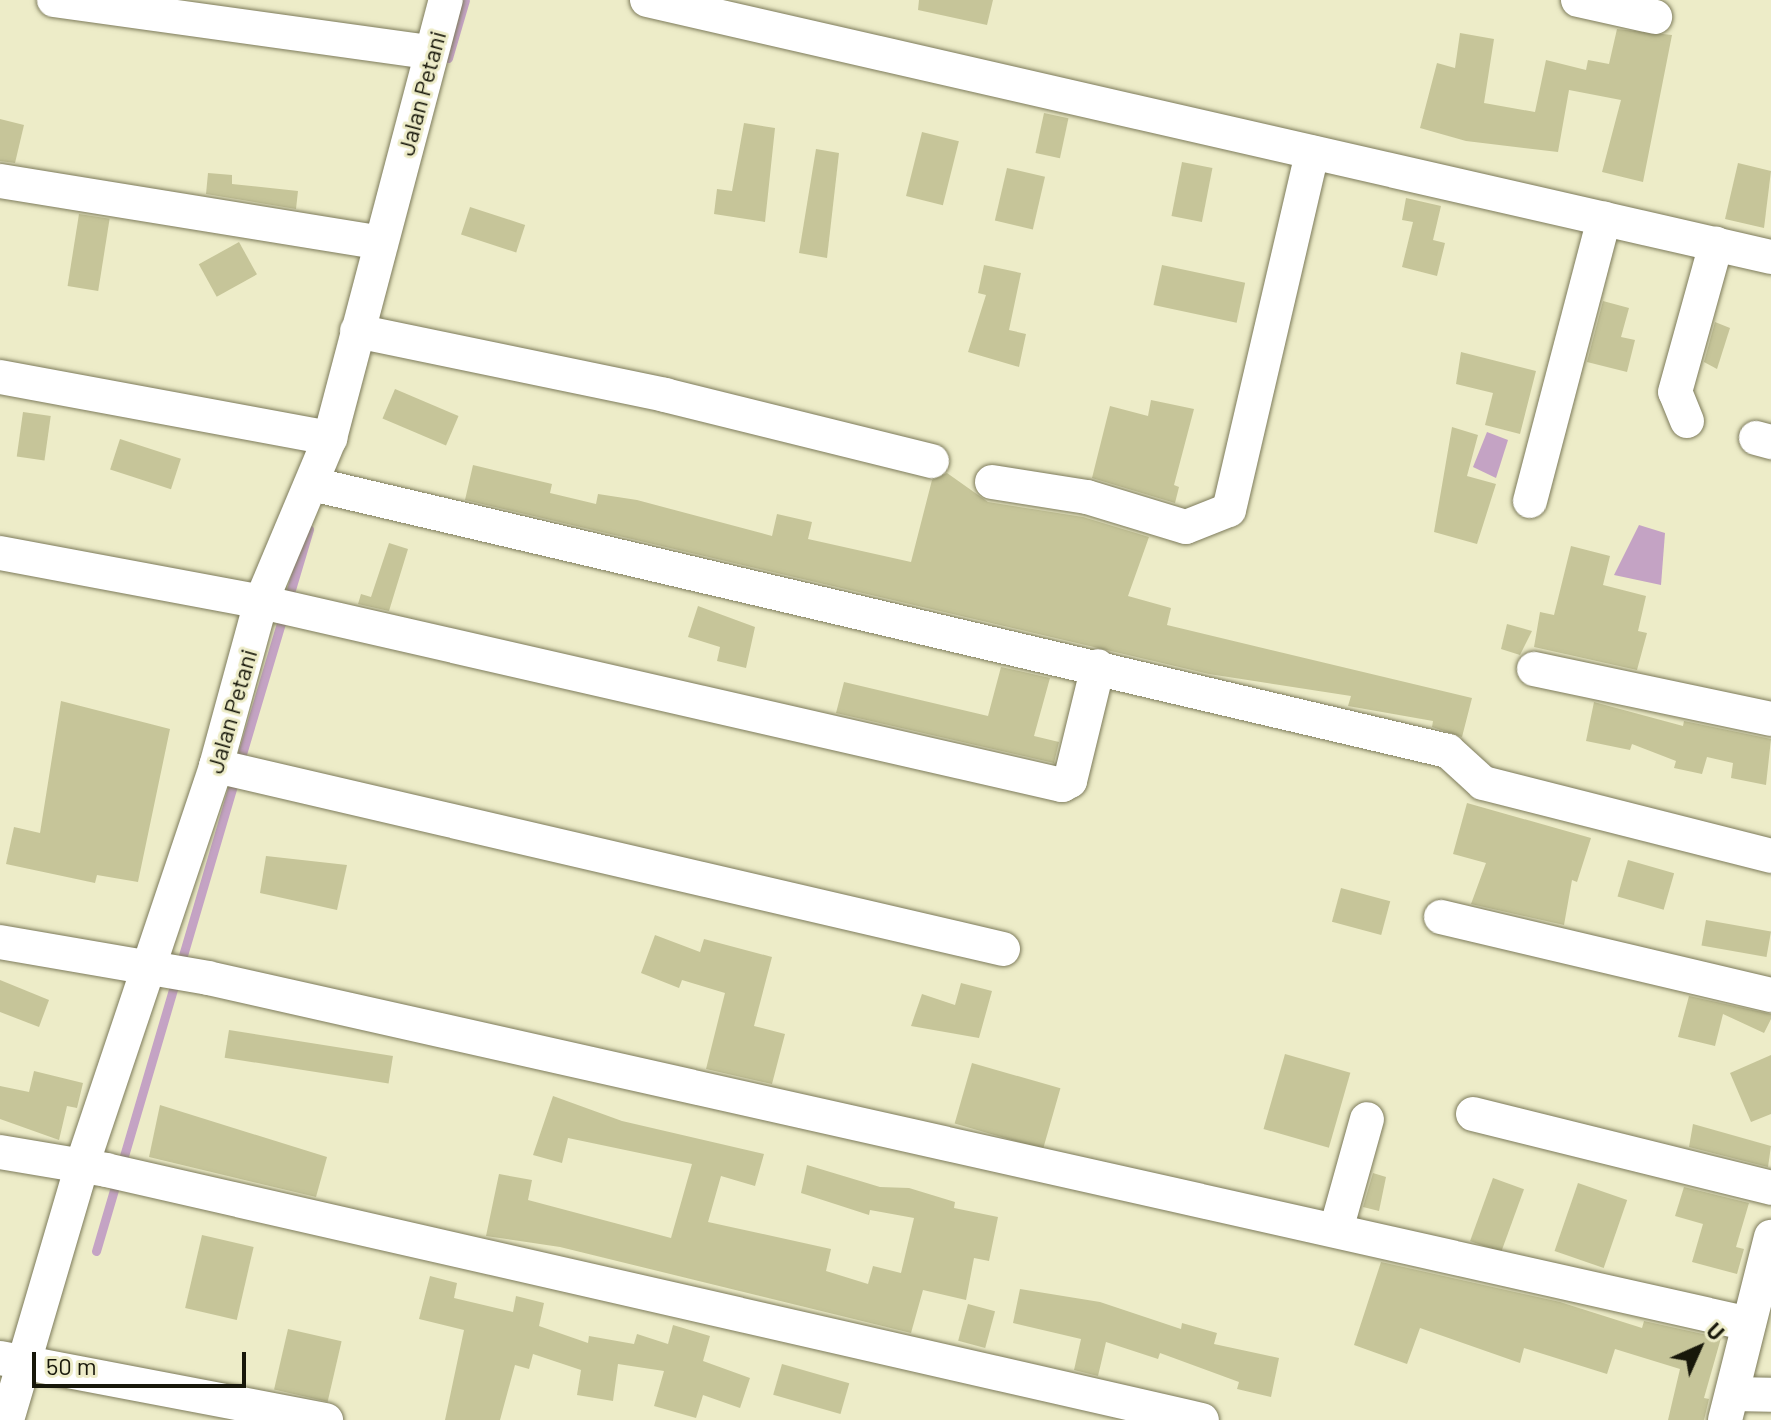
<!DOCTYPE html>
<html>
<head>
<meta charset="utf-8">
<style>
  body { margin:0 }
  #map { position:relative; width:1771px; height:1420px; overflow:hidden; background:#edecc8; font-family:Barlow,sans-serif }
  div>[style] { position:absolute }
  [style*='--x'] { left:calc(var(--x)*1px); top:calc(var(--y)*1px); width:calc(var(--w)*1px); rotate:calc(var(--a)*1deg) }
  .forest>* { inset:0; background:#c4a3c4 }
  .stream>* { height:9px; margin:-4.5px; padding:0 4.5px; transform-origin:4.5px; border-radius:4.5px; background:#c4a3c4 }
  .building>* { inset:0; background:#c6c599; transform-origin:0 0 }
  .roads { filter:drop-shadow(0 0 2px #7d7b5b) drop-shadow(0 0 2px #7d7b5b) }
  .minor>* { height:34px; margin:-17px; padding:0 17px; transform-origin:17px; border-radius:17px; background:#fff }
  span { translate:-50% -50%; white-space:nowrap; text-align:center; line-height:1.15; -webkit-text-stroke:6px #edecc8; paint-order:stroke }
  .street-label { font-size:24px; color:#17170a }
  .north { position:absolute; left:1659px; top:1308px; width:80px; height:80px; -webkit-text-stroke:6px #edecc8; paint-order:stroke; rotate:45deg; font-size:22px; font-weight:700; line-height:32px; text-align:center; color:#17170a }
  .north::after { content:''; display:block; margin:auto; width:28px; height:36px; background:#17170a; clip-path:polygon(50% 0,100% 100%,50% 72%,0 100%) }
  .scale { position:absolute; left:32px; top:1352px; width:214px; height:36px; box-sizing:border-box; border:4px solid #17170a; border-top:0; padding-left:10px; font-size:24px; line-height:28px; white-space:nowrap; color:#17170a; -webkit-text-stroke:6px #edecc8; paint-order:stroke }
</style>
</head>
<body>
<div id="map">
  <div class="forest">
    <div style="clip-path:polygon(1487px 432px,1508px 440px,1496px 478px,1473px 467px)"></div>
    <div style="clip-path:polygon(1639px 525px,1665px 533px,1661px 585px,1614px 575px)"></div>
  </div>
  <div class="stream">
    <div style="--x:448;--y:58;--w:60;--a:-73.7"></div>
    <div style="--x:239;--y:764;--w:245;--a:-73.4"></div>
    <div style="--x:96;--y:1251;--w:493;--a:-73.6"></div>
  </div>
  <div class="building">
    <div style="clip-path:polygon(919px 0,993px 0,987px 25px,918px 10px)"></div>
    <div style="clip-path:polygon(1617px 29px,1672px 35px,1643px 182px,1602px 172px,1621px 100px,1569px 90px,1558px 152px,1466px 141px,1420px 128px,1437px 63px,1455px 68px,1460px 33px,1494px 39px,1484px 103px,1535px 112px,1546px 60px,1586px 70px,1588px 60px,1609px 64px)"></div>
    <div style="left:1044px;top:113px;width:25px;height:41px;rotate:12deg"></div>
    <div style="clip-path:polygon(0 119px,24px 125px,15px 163px,0 161px)"></div>
    <div style="clip-path:polygon(744px 123px,775px 128px,765px 222px,714px 214px,717px 189px,732px 191px)"></div>
    <div style="left:922px;top:132px;width:38px;height:66px;rotate:14deg"></div>
    <div style="clip-path:polygon(816px 149px,839px 153px,827px 258px,799px 253px)"></div>
    <div style="left:1182px;top:162px;width:31px;height:55px;rotate:11deg"></div>
    <div style="clip-path:polygon(1738px 163px,1771px 171px,1764px 228px,1725px 219px)"></div>
    <div style="left:1007px;top:168px;width:39px;height:54px;rotate:13deg"></div>
    <div style="clip-path:polygon(208px 173px,232px 175px,232px 184px,298px 191px,296px 209px,206px 194px)"></div>
    <div style="clip-path:polygon(1406px 198px,1441px 206px,1433px 240px,1445px 243px,1437px 276px,1402px 267px,1413px 222px,1402px 220px)"></div>
    <div style="left:470px;top:207px;width:58px;height:29px;rotate:18deg"></div>
    <div style="left:79px;top:214px;width:31px;height:73px;rotate:9deg"></div>
    <div style="left:239px;top:242px;width:37px;height:46px;rotate:61deg"></div>
    <div style="clip-path:polygon(984px 265px,1021px 273px,1009px 330px,1026px 334px,1019px 367px,968px 352px,986px 295px,978px 293px)"></div>
    <div style="left:1162px;top:265px;width:85px;height:41px;rotate:12deg"></div>
    <div style="clip-path:polygon(1603px 301px,1629px 308px,1621px 337px,1635px 340px,1627px 372px,1587px 362px)"></div>
    <div style="clip-path:polygon(1715px 322px,1730px 328px,1717px 369px,1704px 362px)"></div>
    <div style="clip-path:polygon(1461px 352px,1536px 371px,1520px 434px,1485px 425px,1493px 393px,1456px 384px)"></div>
    <div style="left:395px;top:389px;width:69px;height:32px;rotate:23deg"></div>
    <div style="clip-path:polygon(1151px 400px,1194px 409px,1174px 485px,1179px 487px,1175px 503px,1092px 478px,1110px 406px,1148px 416px)"></div>
    <div style="left:23px;top:412px;width:28px;height:45px;rotate:8deg"></div>
    <div style="clip-path:polygon(1452px 427px,1478px 435px,1467px 476px,1496px 484px,1477px 544px,1434px 532px)"></div>
    <div style="left:120px;top:439px;width:64px;height:32px;rotate:18deg"></div>
    <div style="clip-path:polygon(473px 465px,552px 484px,550px 493px,596px 504px,598px 494px,637px 500px,772px 536px,777px 514px,812px 522px,808px 539px,911px 562px,932px 480px,947px 473px,988px 502px,1083px 517px,1149px 537px,1128px 596px,1171px 608px,1167px 625px,1472px 698px,1462px 737px,1432px 727px,1433px 721px,1348px 706px,1351px 696px,1209px 674px,465px 500px)"></div>
    <div style="clip-path:polygon(389px 543px,408px 549px,389px 611px,358px 604px,361px 594px,371px 597px)"></div>
    <div style="clip-path:polygon(1571px 546px,1610px 556px,1603px 585px,1646px 596px,1638px 631px,1647px 633px,1637px 670px,1534px 647px,1540px 612px,1554px 615px)"></div>
    <div style="clip-path:polygon(698px 606px,755px 627px,746px 668px,717px 661px,720px 647px,688px 637px)"></div>
    <div style="clip-path:polygon(1507px 624px,1532px 631px,1520px 655px,1501px 649px)"></div>
    <div style="clip-path:polygon(1001px 667px,1050px 678px,1034px 736px,1059px 742px,1054px 763px,836px 713px,844px 682px,988px 716px)"></div>
    <div style="clip-path:polygon(61px 701px,170px 729px,138px 882px,97px 875px,95px 883px,6px 864px,14px 827px,40px 833px)"></div>
    <div style="clip-path:polygon(1594px 702px,1683px 726px,1684px 721px,1771px 739px,1766px 785px,1731px 778px,1733px 763px,1707px 757px,1702px 774px,1674px 768px,1676px 761px,1632px 744px,1630px 750px,1586px 741px)"></div>
    <div style="clip-path:polygon(1467px 803px,1591px 838px,1577px 882px,1572px 880px,1564px 925px,1471px 904px,1486px 863px,1453px 854px)"></div>
    <div style="clip-path:polygon(266px 856px,347px 865px,337px 910px,260px 893px)"></div>
    <div style="left:1628px;top:860px;width:48px;height:38px;rotate:16deg"></div>
    <div style="left:1341px;top:888px;width:51px;height:35px;rotate:15deg"></div>
    <div style="left:1706px;top:920px;width:66px;height:26px;rotate:10deg"></div>
    <div style="clip-path:polygon(655px 935px,700px 952px,704px 939px,772px 957px,754px 1026px,785px 1034px,772px 1084px,706px 1069px,725px 993px,682px 980px,679px 988px,641px 973px)"></div>
    <div style="clip-path:polygon(0 980px,49px 1000px,39px 1027px,0 1012px)"></div>
    <div style="clip-path:polygon(961px 983px,992px 991px,979px 1038px,911px 1026px,922px 994px,955px 1005px)"></div>
    <div style="clip-path:polygon(1689px 996px,1771px 1014px,1771px 1019px,1764px 1033px,1723px 1014px,1715px 1046px,1678px 1037px)"></div>
    <div style="left:229px;top:1030px;width:166px;height:28px;rotate:9deg"></div>
    <div style="left:1285px;top:1054px;width:68px;height:78px;rotate:16deg"></div>
    <div style="clip-path:polygon(1771px 1055px,1771px 1114px,1751px 1122px,1730px 1073px)"></div>
    <div style="left:972px;top:1063px;width:92px;height:63px;rotate:16deg"></div>
    <div style="clip-path:polygon(34px 1071px,83px 1083px,77px 1108px,67px 1106px,59px 1140px,0 1119px,0 1086px,29px 1092px)"></div>
    <div style="clip-path:polygon(553px 1096px,622px 1121px,764px 1154px,755px 1186px,721px 1176px,708px 1222px,831px 1249px,826px 1271px,868px 1284px,873px 1266px,901px 1273px,914px 1218px,870px 1210px,869px 1215px,801px 1193px,807px 1165px,880px 1187px,909px 1188px,955px 1202px,954px 1208px,998px 1217px,989px 1261px,974px 1258px,966px 1300px,923px 1290px,911px 1333px,560px 1247px,486px 1236px,499px 1174px,532px 1180px,528px 1200px,671px 1238px,692px 1164px,568px 1138px,562px 1163px,533px 1155px)"></div>
    <div style="clip-path:polygon(160px 1105px,327px 1157px,316px 1197px,149px 1157px)"></div>
    <div style="clip-path:polygon(1693px 1124px,1771px 1146px,1768px 1167px,1689px 1147px)"></div>
    <div style="clip-path:polygon(1373px 1173px,1386px 1177px,1379px 1211px,1363px 1207px)"></div>
    <div style="left:1493px;top:1178px;width:33px;height:67px;rotate:20deg"></div>
    <div style="left:1578px;top:1183px;width:52px;height:72px;rotate:19deg"></div>
    <div style="clip-path:polygon(1684px 1187px,1749px 1203px,1736px 1247px,1744px 1249px,1737px 1274px,1692px 1262px,1703px 1224px,1675px 1216px)"></div>
    <div style="left:202px;top:1235px;width:53px;height:75px;rotate:13deg"></div>
    <div style="clip-path:polygon(1381px 1262px,1560px 1302px,1642px 1328px,1644px 1321px,1721px 1338px,1704px 1398px,1709px 1399px,1704px 1420px,1668px 1420px,1680px 1369px,1615px 1349px,1607px 1374px,1524px 1348px,1520px 1363px,1420px 1328px,1407px 1364px,1354px 1345px)"></div>
    <div style="clip-path:polygon(430px 1276px,457px 1283px,454px 1298px,513px 1312px,516px 1296px,544px 1303px,539px 1326px,588px 1343px,589px 1336px,634px 1344px,637px 1334px,668px 1344px,673px 1325px,710px 1336px,703px 1361px,750px 1378px,740px 1408px,703px 1395px,696px 1418px,654px 1406px,664px 1371px,618px 1364px,613px 1401px,577px 1395px,581px 1370px,533px 1354px,529px 1369px,515px 1365px,500px 1420px,445px 1420px,464px 1330px,419px 1319px)"></div>
    <div style="clip-path:polygon(1020px 1289px,1100px 1302px,1181px 1329px,1182px 1323px,1217px 1333px,1214px 1344px,1279px 1358px,1271px 1397px,1237px 1389px,1239px 1382px,1160px 1353px,1158px 1359px,1106px 1342px,1098px 1376px,1074px 1370px,1081px 1339px,1013px 1323px)"></div>
    <div style="left:968px;top:1304px;width:28px;height:38px;rotate:15deg"></div>
    <div style="left:288px;top:1329px;width:55px;height:62px;rotate:13deg"></div>
    <div style="left:782px;top:1364px;width:70px;height:32px;rotate:16deg"></div>
  </div>
  <div class="roads">
    <div class="minor">
      <div style="--x:54;--y:0;--w:380;--a:7.9"></div>
      <div style="--x:647;--y:0;--w:1153;--a:12.88"></div>
      <div style="--x:1578;--y:0;--w:79;--a:12.4"></div>
      <div style="--x:0;--y:181;--w:386;--a:9.2"></div>
      <div style="--x:357;--y:331;--w:315;--a:11.7"></div>
      <div style="--x:665;--y:395;--w:275;--a:13.9"></div>
      <div style="--x:0;--y:377;--w:336;--a:10.5"></div>
      <div style="--x:1687;--y:421;--w:31;--a:-112"></div>
      <div style="--x:1675;--y:392;--w:154;--a:-74.5"></div>
      <div style="--x:1756;--y:438;--w:16;--a:15"></div>
      <div style="--x:992;--y:482;--w:96;--a:9"></div>
      <div style="--x:1087;--y:497;--w:103;--a:16.9"></div>
      <div style="--x:1186;--y:527;--w:46;--a:-21.6"></div>
      <div style="--x:1229;--y:510;--w:367;--a:-76.9"></div>
      <div style="--x:312;--y:484;--w:1167;--a:13.23"></div>
      <div style="--x:1448;--y:751;--w:47;--a:42.4"></div>
      <div style="--x:1483;--y:783;--w:297;--a:14.2"></div>
      <div style="--x:1530;--y:501;--w:292;--a:-75.3"></div>
      <div style="--x:0;--y:553;--w:266;--a:10.6"></div>
      <div style="--x:261;--y:602;--w:822;--a:12.87"></div>
      <div style="--x:1062;--y:785;--w:9;--a:-27"></div>
      <div style="--x:1070;--y:781;--w:118;--a:-76.3"></div>
      <div style="--x:1534;--y:669;--w:242;--a:11.9"></div>
      <div style="--x:216;--y:766;--w:808;--a:13.09"></div>
      <div style="--x:1441;--y:917;--w:339;--a:13.3"></div>
      <div style="--x:0;--y:942;--w:211;--a:9.8"></div>
      <div style="--x:208;--y:978;--w:1579;--a:12.65"></div>
      <div style="--x:1473;--y:1114;--w:307;--a:13.9"></div>
      <div style="--x:0;--y:1152;--w:108;--a:9.6"></div>
      <div style="--x:106;--y:1170;--w:1124;--a:12.85"></div>
      <div style="--x:1336;--y:1230;--w:115;--a:-74.4"></div>
      <div style="--x:0;--y:1358;--w:332;--a:10.8"></div>
      <div style="--x:1732;--y:1394;--w:39;--a:1"></div>
      <div style="--x:7;--y:1420;--w:263;--a:-73.6"></div>
      <div style="--x:81;--y:1168;--w:424;--a:-71.4"></div>
      <div style="--x:216;--y:766;--w:170;--a:-74.7"></div>
      <div style="--x:261;--y:602;--w:178;--a:-67.2"></div>
      <div style="--x:330;--y:438;--w:453;--a:-75.2"></div>
      <div style="--x:1725;--y:1420;--w:189;--a:-75.9"></div>
    </div>
  </div>
  <div class="street-label">
    <span style="left:421px;top:93px;rotate:-75deg">Jalan Petani</span>
    <span style="left:231px;top:711px;rotate:-74deg">Jalan Petani</span>
  </div>
  <div class="north">U</div>
  <div class="scale">50 m</div>
</div>
</body>
</html>
